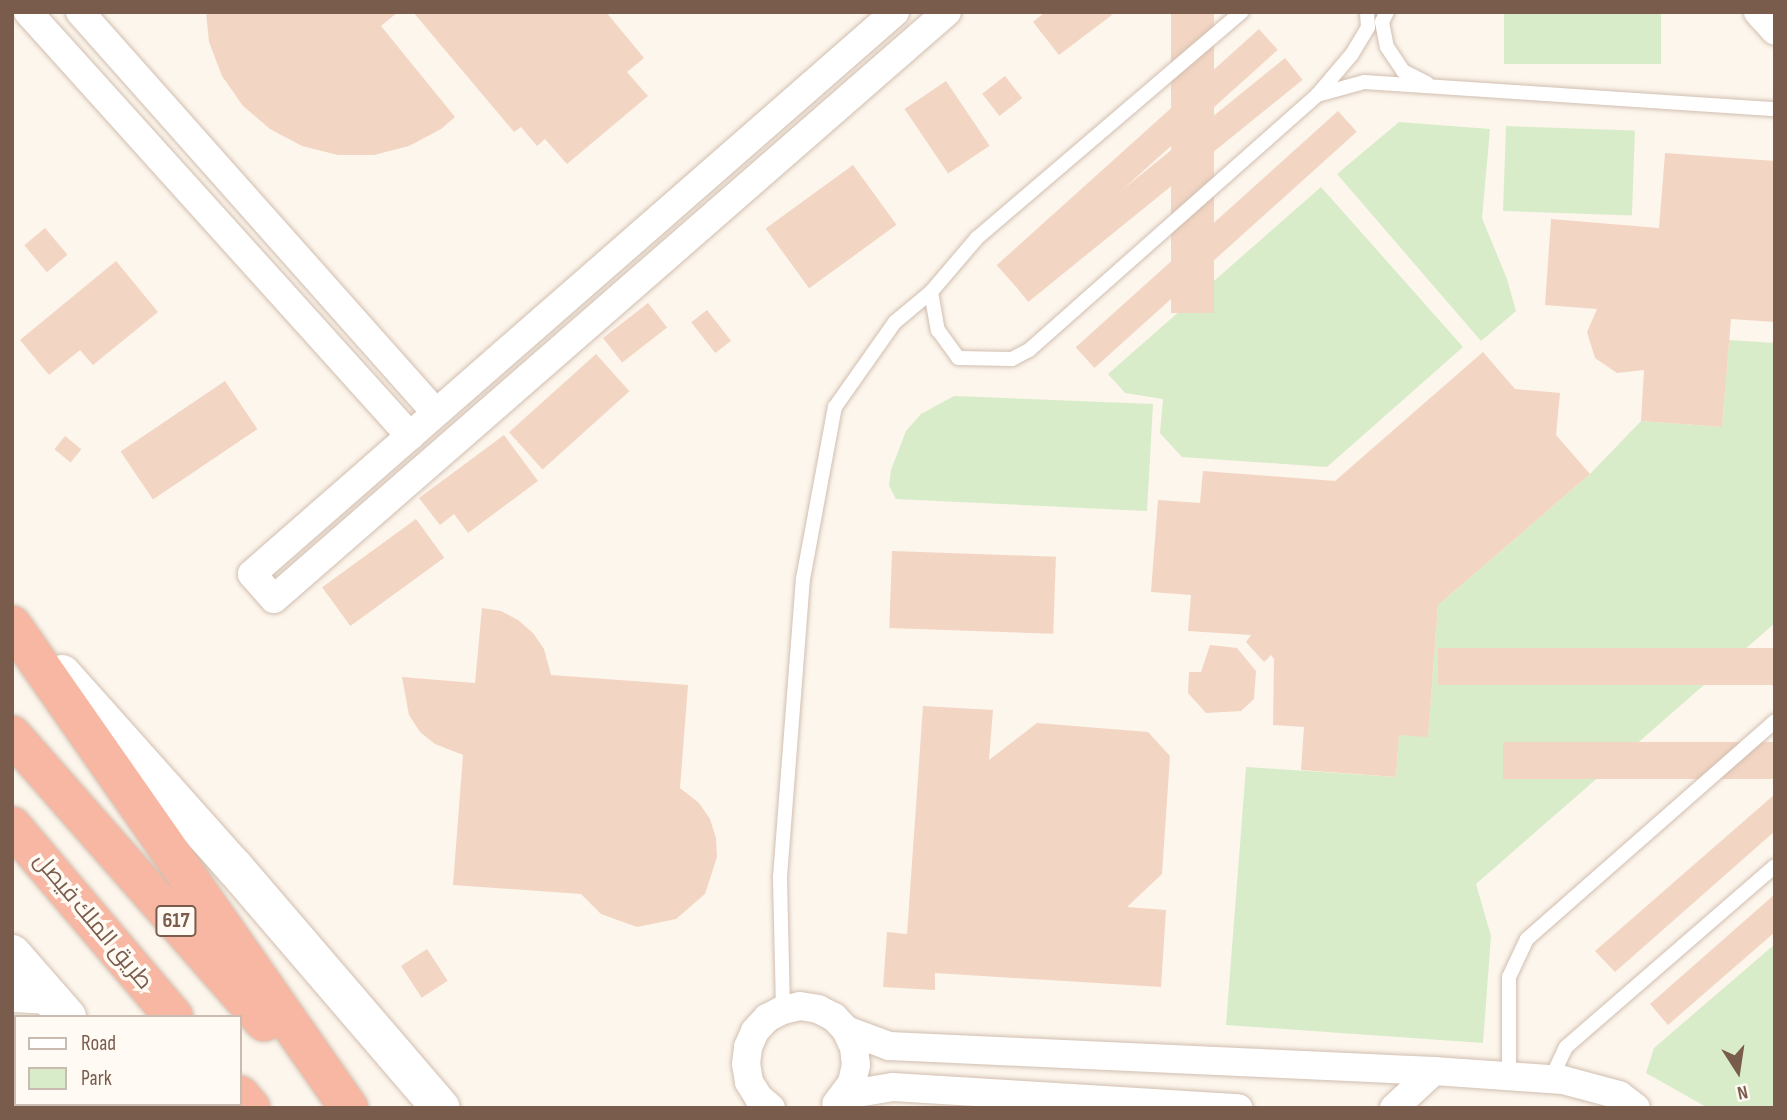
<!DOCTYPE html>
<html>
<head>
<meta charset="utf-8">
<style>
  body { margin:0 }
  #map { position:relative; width:1787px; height:1120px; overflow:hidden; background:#fdf6ec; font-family:"Sofia Sans Condensed",Cairo,sans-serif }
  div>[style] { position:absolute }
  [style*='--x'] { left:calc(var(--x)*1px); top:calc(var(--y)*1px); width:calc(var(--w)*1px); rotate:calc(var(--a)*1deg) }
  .green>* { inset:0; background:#d8ecc9; transform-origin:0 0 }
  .building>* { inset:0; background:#f3d5c3; transform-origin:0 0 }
  .roads { filter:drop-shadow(0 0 2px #d1beb0) drop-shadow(0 0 2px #d1beb0) }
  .lane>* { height:14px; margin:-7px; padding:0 7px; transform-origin:7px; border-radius:7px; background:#fff }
  .street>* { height:28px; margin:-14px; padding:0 14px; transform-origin:14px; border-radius:14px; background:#fff }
  .secondary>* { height:38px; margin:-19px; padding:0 19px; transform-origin:19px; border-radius:19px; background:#fff }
  .highway>* { height:38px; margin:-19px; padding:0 19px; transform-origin:19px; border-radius:19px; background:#f7b7a3 }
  span { translate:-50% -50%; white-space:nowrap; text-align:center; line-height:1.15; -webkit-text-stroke:7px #fffaf3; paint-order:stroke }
  .shield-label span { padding:2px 5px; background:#fffaf3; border:2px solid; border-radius:5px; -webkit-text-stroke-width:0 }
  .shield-label { font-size:21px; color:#7a5c4d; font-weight:700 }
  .street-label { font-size:23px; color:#7a5c4d }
  .frame { position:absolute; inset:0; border:14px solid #7a5c4d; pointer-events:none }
  .legend { position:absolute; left:14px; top:1015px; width:228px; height:91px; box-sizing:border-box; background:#fffaf3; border:2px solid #cabbb1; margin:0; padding:9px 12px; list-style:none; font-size:21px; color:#7a5c4d }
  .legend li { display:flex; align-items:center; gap:14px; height:35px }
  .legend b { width:35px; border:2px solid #cabbb1 }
  .north { position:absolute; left:1703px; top:1036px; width:70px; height:70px; -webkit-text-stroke:5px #fffaf3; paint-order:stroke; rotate:168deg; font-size:19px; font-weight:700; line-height:28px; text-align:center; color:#7a5c4d }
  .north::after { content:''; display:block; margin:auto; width:24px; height:32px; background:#7a5c4d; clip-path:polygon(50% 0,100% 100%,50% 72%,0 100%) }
</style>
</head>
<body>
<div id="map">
  <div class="green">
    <div style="left:1504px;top:12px;width:157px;height:52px"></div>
    <div style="clip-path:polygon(1399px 122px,1490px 129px,1482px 218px,1507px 279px,1516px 311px,1481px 341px,1337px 174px)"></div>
    <div style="left:1506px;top:126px;width:129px;height:85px;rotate:2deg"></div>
    <div style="clip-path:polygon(1321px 187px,1463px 347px,1327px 467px,1182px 457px,1160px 433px,1163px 399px,1125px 393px,1108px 374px)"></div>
    <div style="clip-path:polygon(1729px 340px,1775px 343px,1775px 623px,1476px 884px,1491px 936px,1483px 1043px,1226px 1025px,1246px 767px,1396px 777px,1399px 735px,1428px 736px,1438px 605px,1590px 474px,1641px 421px,1722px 427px)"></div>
    <div style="clip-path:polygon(954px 396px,1153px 404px,1147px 511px,896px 499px,889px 486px,891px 470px,906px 431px,921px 414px)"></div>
    <div style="clip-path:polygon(1775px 944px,1775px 1108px,1708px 1108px,1646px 1073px,1654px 1048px)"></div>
  </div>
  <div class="building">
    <div style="clip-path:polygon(206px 12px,398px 12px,381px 26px,455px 117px,441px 129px,409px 146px,374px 155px,338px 155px,302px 146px,270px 129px,243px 106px,222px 76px,209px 42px)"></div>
    <div style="clip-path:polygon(413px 12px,606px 12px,644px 58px,627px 72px,648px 96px,567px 164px,545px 139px,537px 146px,521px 127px,514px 132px)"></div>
    <div style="clip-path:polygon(1045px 12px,1110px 12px,1112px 15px,1059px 55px,1033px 22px)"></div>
    <div style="left:1171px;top:12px;width:43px;height:301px"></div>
    <div style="left:1259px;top:29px;width:28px;height:353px;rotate:48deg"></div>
    <div style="left:1285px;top:58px;width:28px;height:353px;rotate:51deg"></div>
    <div style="left:1005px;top:76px;width:28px;height:29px;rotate:52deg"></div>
    <div style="left:946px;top:81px;width:78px;height:50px;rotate:56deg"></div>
    <div style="left:1338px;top:111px;width:28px;height:353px;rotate:48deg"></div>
    <div style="clip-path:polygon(1665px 153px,1775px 161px,1775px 322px,1731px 319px,1722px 427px,1641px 421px,1644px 370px,1617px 373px,1595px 358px,1587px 332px,1597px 309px,1545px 305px,1551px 219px,1659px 228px)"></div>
    <div style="left:853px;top:165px;width:74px;height:108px;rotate:54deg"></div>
    <div style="left:45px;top:228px;width:35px;height:27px;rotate:50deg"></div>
    <div style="clip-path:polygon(116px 261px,158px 312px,93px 365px,80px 350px,49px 375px,20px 340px)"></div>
    <div style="left:648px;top:303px;width:31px;height:57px;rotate:52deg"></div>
    <div style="left:707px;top:310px;width:39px;height:20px;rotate:52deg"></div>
    <div style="clip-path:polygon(1483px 352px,1515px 389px,1560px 393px,1556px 435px,1590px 474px,1438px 605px,1428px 737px,1399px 735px,1396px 777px,1301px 770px,1304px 727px,1273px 725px,1274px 659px,1271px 655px,1264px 662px,1246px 642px,1251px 635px,1188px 631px,1191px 595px,1151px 592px,1158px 500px,1200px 503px,1203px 471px,1335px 481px)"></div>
    <div style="left:596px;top:354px;width:50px;height:117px;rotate:48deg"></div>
    <div style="left:225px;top:381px;width:58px;height:126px;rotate:56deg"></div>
    <div style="clip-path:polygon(504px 435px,538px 481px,468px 533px,454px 514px,440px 525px,419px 498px)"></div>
    <div style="left:65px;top:436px;width:21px;height:17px;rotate:39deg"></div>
    <div style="left:416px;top:519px;width:48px;height:116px;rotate:54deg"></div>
    <div style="left:892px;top:551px;width:164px;height:77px;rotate:2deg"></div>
    <div style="clip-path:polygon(482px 608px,501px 611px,518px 620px,533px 633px,544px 649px,551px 675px,688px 685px,680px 788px,699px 803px,710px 819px,716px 838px,717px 857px,705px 894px,676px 919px,637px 927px,601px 914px,581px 894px,453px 885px,463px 755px,435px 744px,420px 732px,409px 715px,402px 677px,475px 683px)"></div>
    <div style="clip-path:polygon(1210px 645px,1237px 648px,1256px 671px,1254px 699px,1241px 711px,1206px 713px,1188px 693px,1189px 672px,1201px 672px)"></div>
    <div style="left:1775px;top:648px;width:37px;height:337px;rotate:90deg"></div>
    <div style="clip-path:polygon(923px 706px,993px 710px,989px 760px,1037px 723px,1148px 732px,1170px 756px,1162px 874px,1127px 907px,1166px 910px,1161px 987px,935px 973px,935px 990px,883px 987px,887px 932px,907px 934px)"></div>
    <div style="left:1775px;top:742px;width:37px;height:272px;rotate:90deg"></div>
    <div style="clip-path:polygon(1775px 794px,1775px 831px,1615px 972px,1595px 951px)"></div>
    <div style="clip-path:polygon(1775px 894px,1775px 932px,1668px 1025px,1650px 1004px)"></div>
    <div style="left:427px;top:949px;width:38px;height:31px;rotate:57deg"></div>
  </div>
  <div class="roads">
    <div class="lane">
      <div style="--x:1387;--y:12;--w:11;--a:117"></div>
      <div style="--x:1382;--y:22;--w:25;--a:79"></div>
      <div style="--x:1387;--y:47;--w:29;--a:56"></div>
      <div style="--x:1403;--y:71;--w:27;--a:27"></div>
      <div style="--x:1318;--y:94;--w:52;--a:-49.6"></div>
      <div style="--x:1352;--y:54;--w:31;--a:-59"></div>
      <div style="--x:1368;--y:27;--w:15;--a:-94"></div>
      <div style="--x:931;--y:292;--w:39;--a:80"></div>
      <div style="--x:938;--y:330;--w:34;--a:54"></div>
      <div style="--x:958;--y:358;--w:54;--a:1.1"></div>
      <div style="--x:1012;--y:359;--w:19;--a:-28"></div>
      <div style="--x:1029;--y:350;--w:385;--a:-41.5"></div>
      <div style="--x:1317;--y:95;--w:49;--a:-15.5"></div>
      <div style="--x:1364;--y:82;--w:412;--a:3.8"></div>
      <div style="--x:783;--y:1010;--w:133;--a:-91.3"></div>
      <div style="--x:780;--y:877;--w:299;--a:-85.6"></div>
      <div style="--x:803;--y:579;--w:175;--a:-79.5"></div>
      <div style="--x:835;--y:407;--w:104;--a:-54.8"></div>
      <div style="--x:895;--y:322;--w:47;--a:-39.8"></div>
      <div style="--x:931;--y:292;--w:71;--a:-49.6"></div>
      <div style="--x:977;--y:238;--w:348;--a:-40.5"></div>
      <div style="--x:1509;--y:1076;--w:99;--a:-90"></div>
      <div style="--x:1509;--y:977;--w:42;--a:-64.7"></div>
      <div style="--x:1527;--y:939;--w:330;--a:-41.3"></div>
      <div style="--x:1551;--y:1079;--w:35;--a:-65"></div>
      <div style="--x:1566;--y:1047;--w:276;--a:-40.9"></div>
    </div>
    <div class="street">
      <div style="--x:28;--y:12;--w:571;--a:47.98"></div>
      <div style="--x:80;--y:12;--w:536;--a:48.4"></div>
      <div style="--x:895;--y:12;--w:854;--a:138.85"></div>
      <div style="--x:252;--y:574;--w:33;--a:49"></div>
      <div style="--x:274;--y:599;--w:893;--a:-41.1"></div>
      <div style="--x:1758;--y:12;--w:25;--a:48"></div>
      <div style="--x:12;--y:998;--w:40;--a:2.9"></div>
      <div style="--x:846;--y:1030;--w:46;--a:20.4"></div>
      <div style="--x:889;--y:1046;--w:546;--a:2.63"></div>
      <div style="--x:1434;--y:1071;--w:129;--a:4"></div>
      <div style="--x:1563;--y:1080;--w:58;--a:15"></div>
      <div style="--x:1619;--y:1095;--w:21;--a:37"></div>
      <div style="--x:845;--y:1095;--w:49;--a:-9.5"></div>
      <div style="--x:893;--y:1087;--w:346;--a:3.5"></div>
      <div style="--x:771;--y:1108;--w:16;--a:-140"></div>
      <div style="--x:759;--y:1098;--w:19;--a:-122"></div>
      <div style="--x:749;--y:1082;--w:18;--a:-99"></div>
      <div style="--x:746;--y:1064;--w:17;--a:-83"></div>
      <div style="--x:748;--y:1047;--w:17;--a:-66"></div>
      <div style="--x:755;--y:1031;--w:18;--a:-47"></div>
      <div style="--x:767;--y:1018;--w:18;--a:-27"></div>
      <div style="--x:783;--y:1010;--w:17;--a:-13"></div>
      <div style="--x:800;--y:1006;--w:18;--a:9"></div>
      <div style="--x:818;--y:1009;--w:18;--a:27"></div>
      <div style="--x:834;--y:1017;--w:18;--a:47"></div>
      <div style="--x:846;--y:1030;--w:19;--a:65"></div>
      <div style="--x:854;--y:1047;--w:18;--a:84"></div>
      <div style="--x:856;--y:1065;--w:18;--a:103"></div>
      <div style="--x:852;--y:1083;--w:26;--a:127"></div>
      <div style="--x:1394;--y:1108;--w:54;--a:-42.8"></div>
    </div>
    <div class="secondary">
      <div style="--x:62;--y:674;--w:260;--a:48.3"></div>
      <div style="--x:235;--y:868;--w:316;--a:49.4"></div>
      <div style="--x:12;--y:954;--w:84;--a:48.9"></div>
      <div style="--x:144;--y:1104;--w:5;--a:53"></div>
    </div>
    <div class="highway">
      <div style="--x:12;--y:625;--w:589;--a:55.1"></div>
      <div style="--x:12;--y:735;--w:382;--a:48.7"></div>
      <div style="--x:12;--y:826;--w:250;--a:49.7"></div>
      <div style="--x:240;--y:1095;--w:17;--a:50"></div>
    </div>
  </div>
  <div class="shield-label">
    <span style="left:176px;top:921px">617</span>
  </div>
  <div class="street-label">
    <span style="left:93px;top:921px;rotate:50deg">طريق الملك فيصل</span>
  </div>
  <div class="frame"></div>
  <ul class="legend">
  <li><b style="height:9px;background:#fff"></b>Road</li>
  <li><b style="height:19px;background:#d8ecc9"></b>Park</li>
  </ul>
  <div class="north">N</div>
</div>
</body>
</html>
